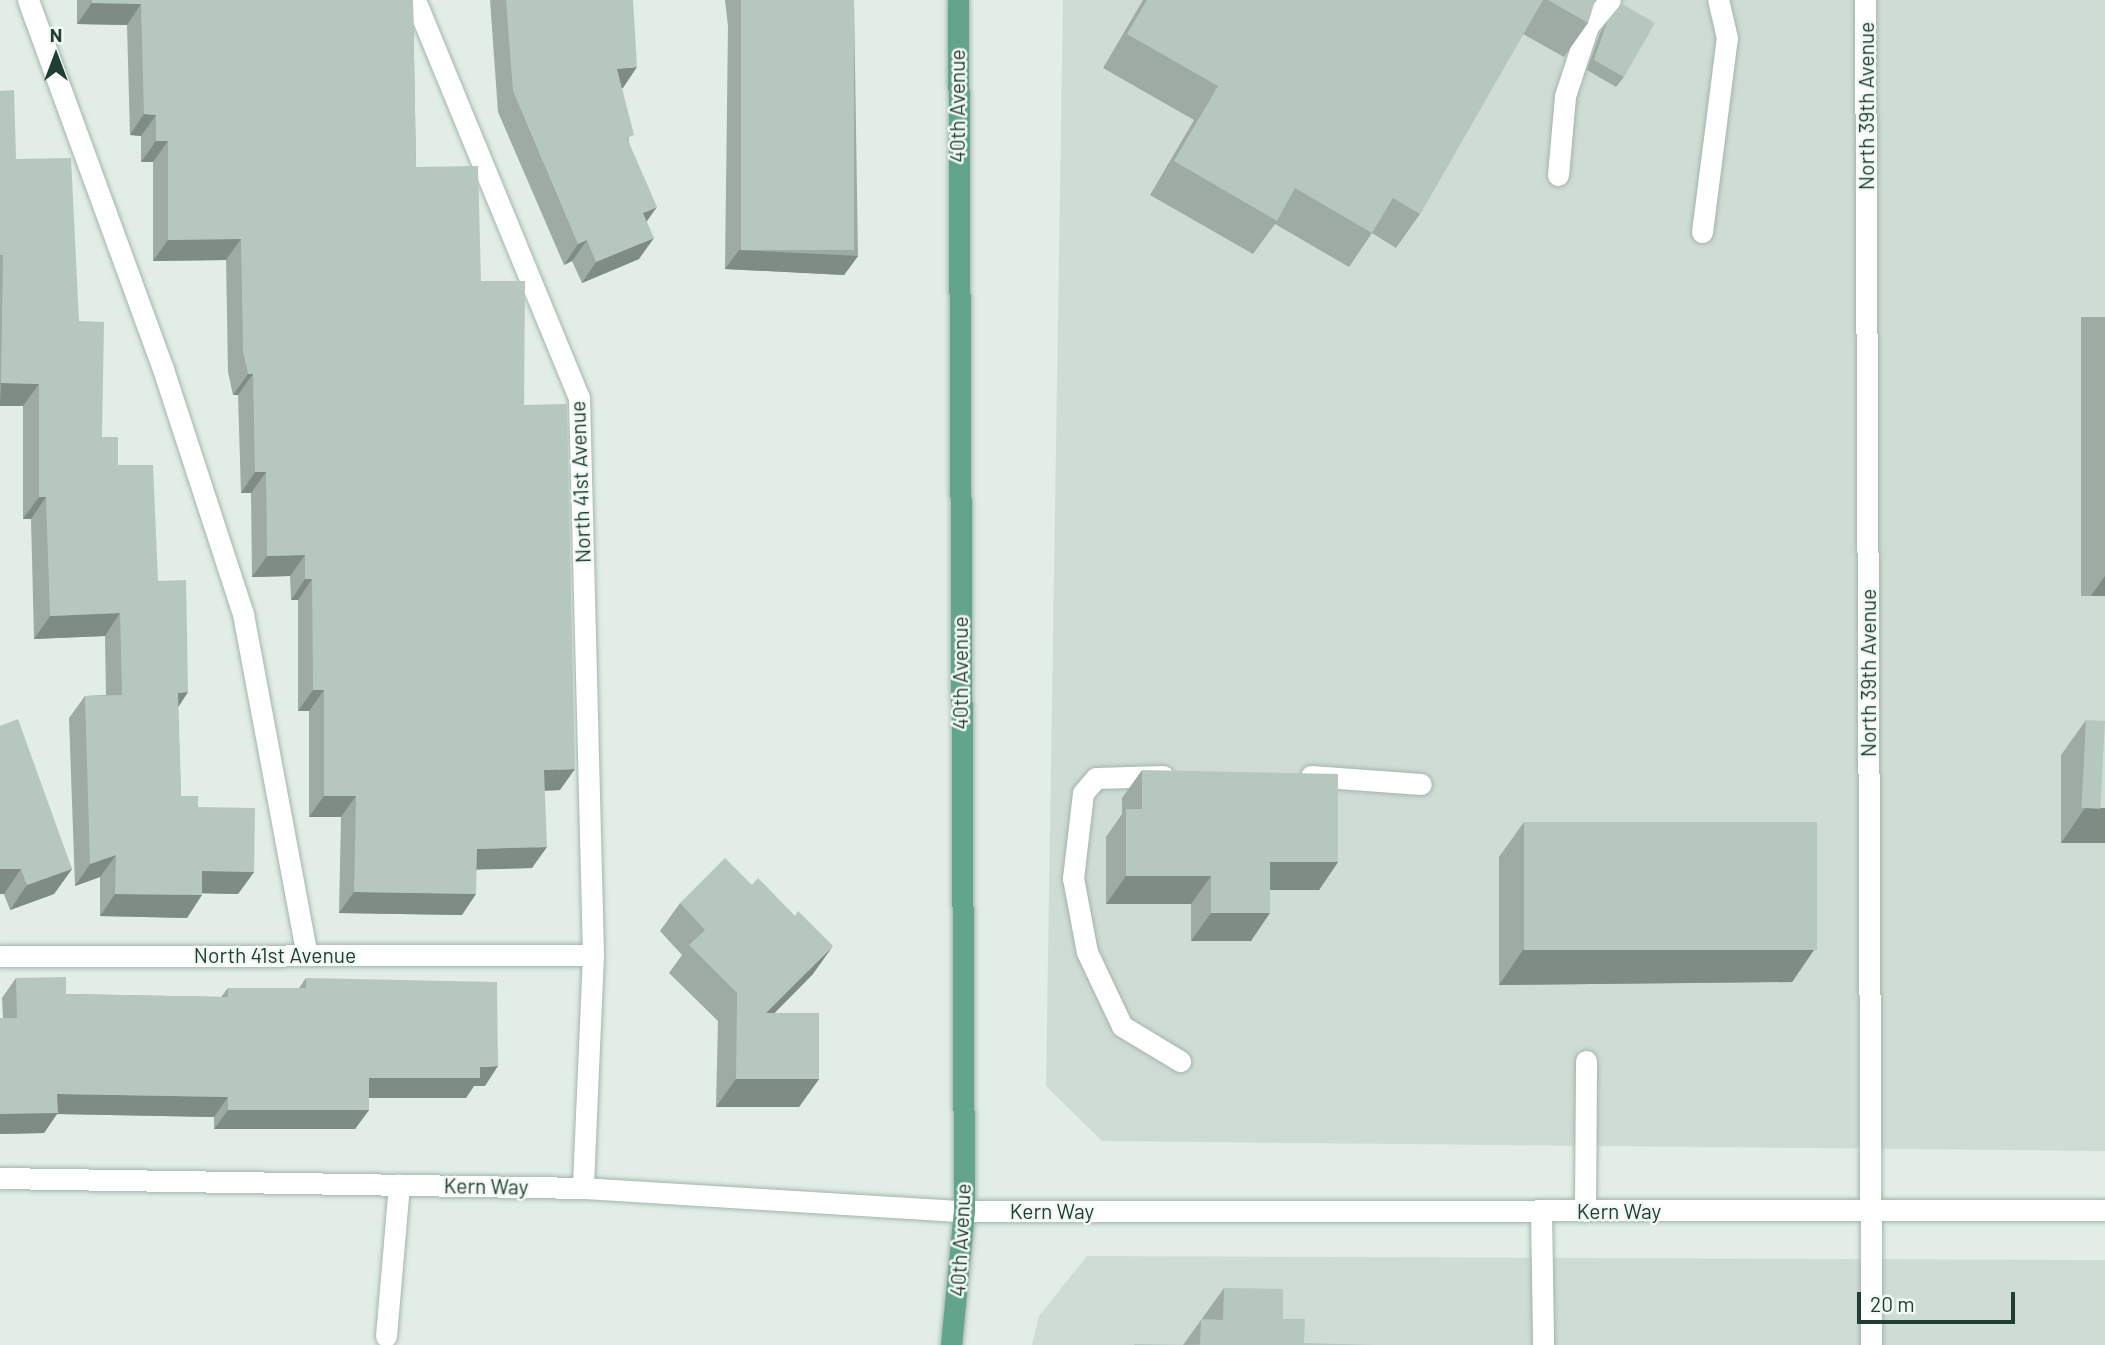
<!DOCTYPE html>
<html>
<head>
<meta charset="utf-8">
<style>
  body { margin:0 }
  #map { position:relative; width:2105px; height:1345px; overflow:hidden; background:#e1ede5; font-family:Barlow,sans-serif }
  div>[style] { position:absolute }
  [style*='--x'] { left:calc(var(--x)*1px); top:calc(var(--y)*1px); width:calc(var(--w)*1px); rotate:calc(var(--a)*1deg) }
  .built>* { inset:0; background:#cfdcd4 }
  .roads { filter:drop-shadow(0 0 2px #a3b5ac) drop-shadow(0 0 2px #a3b5ac) }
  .lane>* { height:21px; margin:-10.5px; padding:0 10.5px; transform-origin:10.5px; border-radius:10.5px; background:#fff }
  .street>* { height:21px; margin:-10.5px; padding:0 10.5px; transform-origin:10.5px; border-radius:10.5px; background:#fff }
  .primary>* { height:21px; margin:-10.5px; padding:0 10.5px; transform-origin:10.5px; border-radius:10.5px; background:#62a58a }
  .wall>* { inset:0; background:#9daba3; transform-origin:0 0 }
  .shaded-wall>* { inset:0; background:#7f8b85 }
  .building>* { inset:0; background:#b6c7be; transform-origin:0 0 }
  span { translate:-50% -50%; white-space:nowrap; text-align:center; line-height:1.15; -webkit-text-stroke:5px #f2f9f4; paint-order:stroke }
  .street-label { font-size:21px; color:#203e32 }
  .north { position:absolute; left:21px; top:21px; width:70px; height:70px; -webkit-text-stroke:5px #f2f9f4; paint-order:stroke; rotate:0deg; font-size:19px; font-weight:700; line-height:28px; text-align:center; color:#203e32 }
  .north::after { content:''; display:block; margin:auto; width:24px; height:32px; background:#203e32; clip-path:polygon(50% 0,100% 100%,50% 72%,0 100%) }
  .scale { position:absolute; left:1857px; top:1292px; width:158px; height:32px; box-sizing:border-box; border:4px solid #203e32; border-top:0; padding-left:9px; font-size:21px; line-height:24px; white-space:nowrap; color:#203e32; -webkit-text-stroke:5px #f2f9f4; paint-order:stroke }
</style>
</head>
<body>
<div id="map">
  <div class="built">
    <div style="clip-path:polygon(1063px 0,2105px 0,2105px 1151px,1102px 1141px,1046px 1086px)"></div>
    <div style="clip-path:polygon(1087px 1256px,2105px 1260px,2105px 1345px,1032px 1345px,1039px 1316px)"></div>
  </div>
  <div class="roads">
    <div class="lane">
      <div style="--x:1558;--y:175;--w:79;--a:-84.9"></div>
      <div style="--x:1565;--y:96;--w:74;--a:-71.8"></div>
      <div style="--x:1588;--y:26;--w:34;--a:-50"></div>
      <div style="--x:1702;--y:232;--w:196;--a:-82.7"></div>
      <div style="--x:1727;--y:38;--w:39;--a:-103"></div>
      <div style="--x:1163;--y:776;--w:67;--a:178.3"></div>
      <div style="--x:1096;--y:778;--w:20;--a:131"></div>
      <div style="--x:1083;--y:793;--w:86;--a:96.7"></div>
      <div style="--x:1073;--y:878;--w:75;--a:79.3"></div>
      <div style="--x:1087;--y:952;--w:82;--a:64.7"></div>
      <div style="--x:1122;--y:1026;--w:68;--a:31.1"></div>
      <div style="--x:1311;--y:776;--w:110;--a:4.2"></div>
      <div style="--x:1541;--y:1211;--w:134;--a:89.1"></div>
      <div style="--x:1585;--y:1211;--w:150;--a:-89.6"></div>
      <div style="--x:386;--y:1336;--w:152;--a:-85.1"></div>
    </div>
    <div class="street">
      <div style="--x:28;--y:0;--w:393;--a:69.9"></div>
      <div style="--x:163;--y:369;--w:258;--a:71.9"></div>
      <div style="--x:243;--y:614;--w:347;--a:79.4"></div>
      <div style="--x:415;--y:0;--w:430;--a:67.6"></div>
      <div style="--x:579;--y:397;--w:558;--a:88.56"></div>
      <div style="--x:593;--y:955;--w:233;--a:92.5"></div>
      <div style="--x:1865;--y:0;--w:1345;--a:89.74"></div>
      <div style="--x:0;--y:956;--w:593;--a:-0.1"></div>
      <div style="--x:0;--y:1178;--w:583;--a:0.98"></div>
      <div style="--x:583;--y:1188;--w:382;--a:3.5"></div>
      <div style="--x:964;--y:1211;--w:1141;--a:-0.05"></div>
    </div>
    <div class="primary">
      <div style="--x:951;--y:1345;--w:135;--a:-84.5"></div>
      <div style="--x:964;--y:1211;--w:1211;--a:-90.28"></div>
    </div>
  </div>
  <div class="wall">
    <div style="clip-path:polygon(77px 0,413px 0,416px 167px,481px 281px,524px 405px,560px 790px,544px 791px,532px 868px,477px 869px,462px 915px,339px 913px,341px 817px,309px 817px,309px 711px,298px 711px,298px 600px,291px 600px,290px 576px,252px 577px,251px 493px,241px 493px,238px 395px,233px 395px,228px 372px,226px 260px,153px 261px,153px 162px,141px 162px,141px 136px,130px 135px,127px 25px,77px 24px)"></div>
    <div style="clip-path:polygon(490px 0,633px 0,622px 88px,629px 142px,647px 222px,639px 259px,582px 283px,572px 261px,564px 265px,498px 112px)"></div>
    <div style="clip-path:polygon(725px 0,854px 0,858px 256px,844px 275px,725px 269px,728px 26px)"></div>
    <div style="clip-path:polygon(1143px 0,1595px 0,1588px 23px,1564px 57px,1523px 34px,1420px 214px,1396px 248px,1372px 233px,1349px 267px,1275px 224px,1253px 254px,1150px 195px,1194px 120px,1103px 68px)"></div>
    <div style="clip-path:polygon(1607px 22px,1624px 77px,1616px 87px,1587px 70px,1600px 33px)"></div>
    <div style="clip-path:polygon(0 91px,16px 159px,79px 321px,102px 437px,118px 465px,158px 581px,188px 692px,178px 707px,181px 796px,198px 807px,254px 872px,238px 894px,202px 893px,187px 918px,100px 916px,100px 877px,75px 886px,69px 718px,85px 696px,106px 695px,105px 636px,34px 639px,31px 519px,23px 519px,23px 406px,0 406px)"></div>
    <div style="left:2105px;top:317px;width:279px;height:24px;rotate:90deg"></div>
    <div style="clip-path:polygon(2086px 720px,2105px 843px,2061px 843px,2061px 755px)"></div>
    <div style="clip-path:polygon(0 726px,72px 869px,54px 894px,10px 910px,4px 894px,0 894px)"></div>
    <div style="clip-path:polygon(1142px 770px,1338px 862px,1319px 890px,1270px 890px,1251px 941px,1191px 941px,1191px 904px,1106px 904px,1106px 837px,1122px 814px,1122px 798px)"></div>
    <div style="clip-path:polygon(1524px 822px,1816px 947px,1792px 982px,1499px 985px,1499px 857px)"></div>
    <div style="clip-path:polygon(680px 903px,813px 974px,774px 1013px,819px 1079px,799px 1107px,716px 1107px,718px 1021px,669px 973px,682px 955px,660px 931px)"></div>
    <div style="clip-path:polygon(16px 978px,66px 994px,221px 997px,228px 988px,299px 988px,306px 978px,485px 1086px,474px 1086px,466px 1098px,369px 1098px,369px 1110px,355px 1129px,214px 1129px,214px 1117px,57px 1114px,44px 1133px,0 1134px,0 1018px,3px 1018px,2px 998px)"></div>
    <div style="clip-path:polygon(1224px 1288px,1283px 1319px,1304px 1343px,1183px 1345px)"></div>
  </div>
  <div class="shaded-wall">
    <div style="clip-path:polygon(92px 3px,141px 4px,127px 25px,77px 24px)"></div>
    <div style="clip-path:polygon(637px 67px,623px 88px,602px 90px,617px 69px)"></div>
    <div style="clip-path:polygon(144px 114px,156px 115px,141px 136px,130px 135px)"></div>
    <div style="clip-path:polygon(156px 141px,168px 141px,153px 162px,141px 162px)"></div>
    <div style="clip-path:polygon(657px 207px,642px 228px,643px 213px)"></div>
    <div style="clip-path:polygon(654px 238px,639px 259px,582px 283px,596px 262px)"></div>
    <div style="clip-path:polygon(241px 239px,226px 260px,153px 261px,168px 240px)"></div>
    <div style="clip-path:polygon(587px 240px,572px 261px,564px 265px,578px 244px)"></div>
    <div style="clip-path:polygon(739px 250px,858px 256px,844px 275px,725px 269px)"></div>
    <div style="clip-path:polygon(248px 374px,253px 374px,238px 395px,233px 395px)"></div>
    <div style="clip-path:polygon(1px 383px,39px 384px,23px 406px,0 406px)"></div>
    <div style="clip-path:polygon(255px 472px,266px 472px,251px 493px,241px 493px)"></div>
    <div style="clip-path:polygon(39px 497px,46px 497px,31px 519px,23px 519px)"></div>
    <div style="clip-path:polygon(305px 555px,290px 576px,252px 577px,267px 556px)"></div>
    <div style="clip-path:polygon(2105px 576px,2105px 596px,2091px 596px)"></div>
    <div style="clip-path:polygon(305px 579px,312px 579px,298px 600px,291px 600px)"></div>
    <div style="clip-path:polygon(120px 613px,105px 636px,34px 639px,50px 616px)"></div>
    <div style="clip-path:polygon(313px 690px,324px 690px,309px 711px,298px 711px)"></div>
    <div style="clip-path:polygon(188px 692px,173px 715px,178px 693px)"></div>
    <div style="clip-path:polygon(575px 769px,560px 790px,529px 791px,544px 770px)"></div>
    <div style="clip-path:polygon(324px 796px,356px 796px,341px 817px,309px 817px)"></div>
    <div style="clip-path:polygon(2085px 808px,2105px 808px,2105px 843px,2061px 843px)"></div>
    <div style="clip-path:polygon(547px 847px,532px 868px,462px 870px,477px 849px)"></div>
    <div style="clip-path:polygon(116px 855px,100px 877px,75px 886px,90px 864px)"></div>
    <div style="clip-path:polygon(1270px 862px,1338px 862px,1319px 890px,1251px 890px)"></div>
    <div style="clip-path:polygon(0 869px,21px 869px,4px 894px,0 894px)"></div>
    <div style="clip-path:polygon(72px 869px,54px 894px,10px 910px,27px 885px)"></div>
    <div style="clip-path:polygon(202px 871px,254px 872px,238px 894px,187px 893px)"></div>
    <div style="clip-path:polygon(1126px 876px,1211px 876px,1191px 904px,1106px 904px)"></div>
    <div style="clip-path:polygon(354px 892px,476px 894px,462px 915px,339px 913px)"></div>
    <div style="clip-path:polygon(115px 894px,202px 895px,187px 918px,100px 916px)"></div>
    <div style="clip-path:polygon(1211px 913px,1270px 913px,1251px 941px,1191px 941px)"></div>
    <div style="clip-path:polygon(833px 946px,813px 974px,747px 1041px,766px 1013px)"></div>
    <div style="clip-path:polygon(1816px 947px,1792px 982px,1499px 985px,1523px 950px)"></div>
    <div style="clip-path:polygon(498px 1066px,485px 1086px,474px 1086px,466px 1098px,355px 1098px,369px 1078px,480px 1067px)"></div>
    <div style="clip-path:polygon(736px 1079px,819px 1079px,799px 1107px,716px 1107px)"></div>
    <div style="clip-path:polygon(57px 1094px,228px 1097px,214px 1117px,57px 1114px,44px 1133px,0 1134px,0 1114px)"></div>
    <div style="clip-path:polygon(228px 1110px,369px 1110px,355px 1129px,214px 1129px)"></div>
  </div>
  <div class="building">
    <div style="clip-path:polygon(92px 0,413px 0,416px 167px,478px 166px,481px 281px,525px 281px,524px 405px,567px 404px,575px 769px,544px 770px,547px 847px,477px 849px,476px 894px,354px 892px,356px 796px,324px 796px,324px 690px,313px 690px,312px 579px,305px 579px,305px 555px,267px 556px,266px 472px,255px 472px,253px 374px,248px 374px,243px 351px,241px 239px,168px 240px,168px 141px,156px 141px,156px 115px,144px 114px,141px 4px,92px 3px)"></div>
    <div style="clip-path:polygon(506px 0,633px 0,637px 67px,617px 69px,634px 135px,627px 138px,657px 207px,643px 213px,654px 238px,596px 262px,587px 240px,578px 244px,513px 91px)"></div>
    <div style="left:741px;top:0;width:113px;height:250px"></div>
    <div style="clip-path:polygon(1147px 0,1543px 0,1420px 214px,1393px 198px,1372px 233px,1295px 188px,1277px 221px,1174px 161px,1218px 86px,1127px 34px)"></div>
    <div style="clip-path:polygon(1548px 0,1595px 0,1588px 23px)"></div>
    <div style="clip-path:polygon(1622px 4px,1655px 23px,1624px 77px,1594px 60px,1607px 22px)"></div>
    <div style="clip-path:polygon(14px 90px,16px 159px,71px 158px,79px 321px,104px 322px,102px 437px,118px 437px,118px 465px,153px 465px,158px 581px,186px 580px,188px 692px,178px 693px,181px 796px,198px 796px,198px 807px,255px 808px,254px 872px,202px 871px,202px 895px,115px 894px,116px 855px,90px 864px,85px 696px,122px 695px,120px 613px,50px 616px,46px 497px,39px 497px,39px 384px,1px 383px,3px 255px,0 255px,0 91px)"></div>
    <div style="clip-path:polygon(18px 719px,72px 869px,27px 885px,21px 869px,0 869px,0 726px)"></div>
    <div style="left:2086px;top:720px;width:19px;height:88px;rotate:3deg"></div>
    <div style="clip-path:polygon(1142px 770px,1338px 774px,1338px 862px,1270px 862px,1270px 913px,1211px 913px,1211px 876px,1126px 876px,1126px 809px,1142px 809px)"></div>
    <div style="left:1524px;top:822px;width:293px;height:128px"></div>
    <div style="clip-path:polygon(725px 858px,752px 885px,758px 878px,795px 916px,798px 911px,833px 946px,766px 1013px,819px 1013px,819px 1079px,736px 1079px,737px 993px,689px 945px,705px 930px,680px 903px)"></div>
    <div style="clip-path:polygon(66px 977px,66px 994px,228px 997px,228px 988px,306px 988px,306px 978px,497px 982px,498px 1066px,480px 1067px,480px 1078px,369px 1078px,369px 1110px,228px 1110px,228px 1097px,57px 1094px,58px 1113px,0 1114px,0 1018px,17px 1018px,16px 978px)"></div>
    <div style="clip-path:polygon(1224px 1288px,1283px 1289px,1283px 1319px,1305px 1319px,1304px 1343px,1374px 1345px,1200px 1345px,1201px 1319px,1223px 1320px)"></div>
    <div style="clip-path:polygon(1134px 1344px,1187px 1345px,1134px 1345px)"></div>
  </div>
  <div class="street-label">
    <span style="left:957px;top:106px;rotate:-90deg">40th Avenue</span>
    <span style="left:1866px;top:106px;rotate:-90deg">North 39th Avenue</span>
    <span style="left:580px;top:482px;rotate:-92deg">North 41st Avenue</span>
    <span style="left:960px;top:673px;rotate:-90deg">40th Avenue</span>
    <span style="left:1868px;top:673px;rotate:-90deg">North 39th Avenue</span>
    <span style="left:275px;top:955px">North 41st Avenue</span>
    <span style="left:486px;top:1186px;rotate:1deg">Kern Way</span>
    <span style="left:1052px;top:1211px">Kern Way</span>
    <span style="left:1619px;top:1211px">Kern Way</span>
    <span style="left:960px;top:1240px;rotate:-87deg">40th Avenue</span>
  </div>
  <div class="north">N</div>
  <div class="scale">20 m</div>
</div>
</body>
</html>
